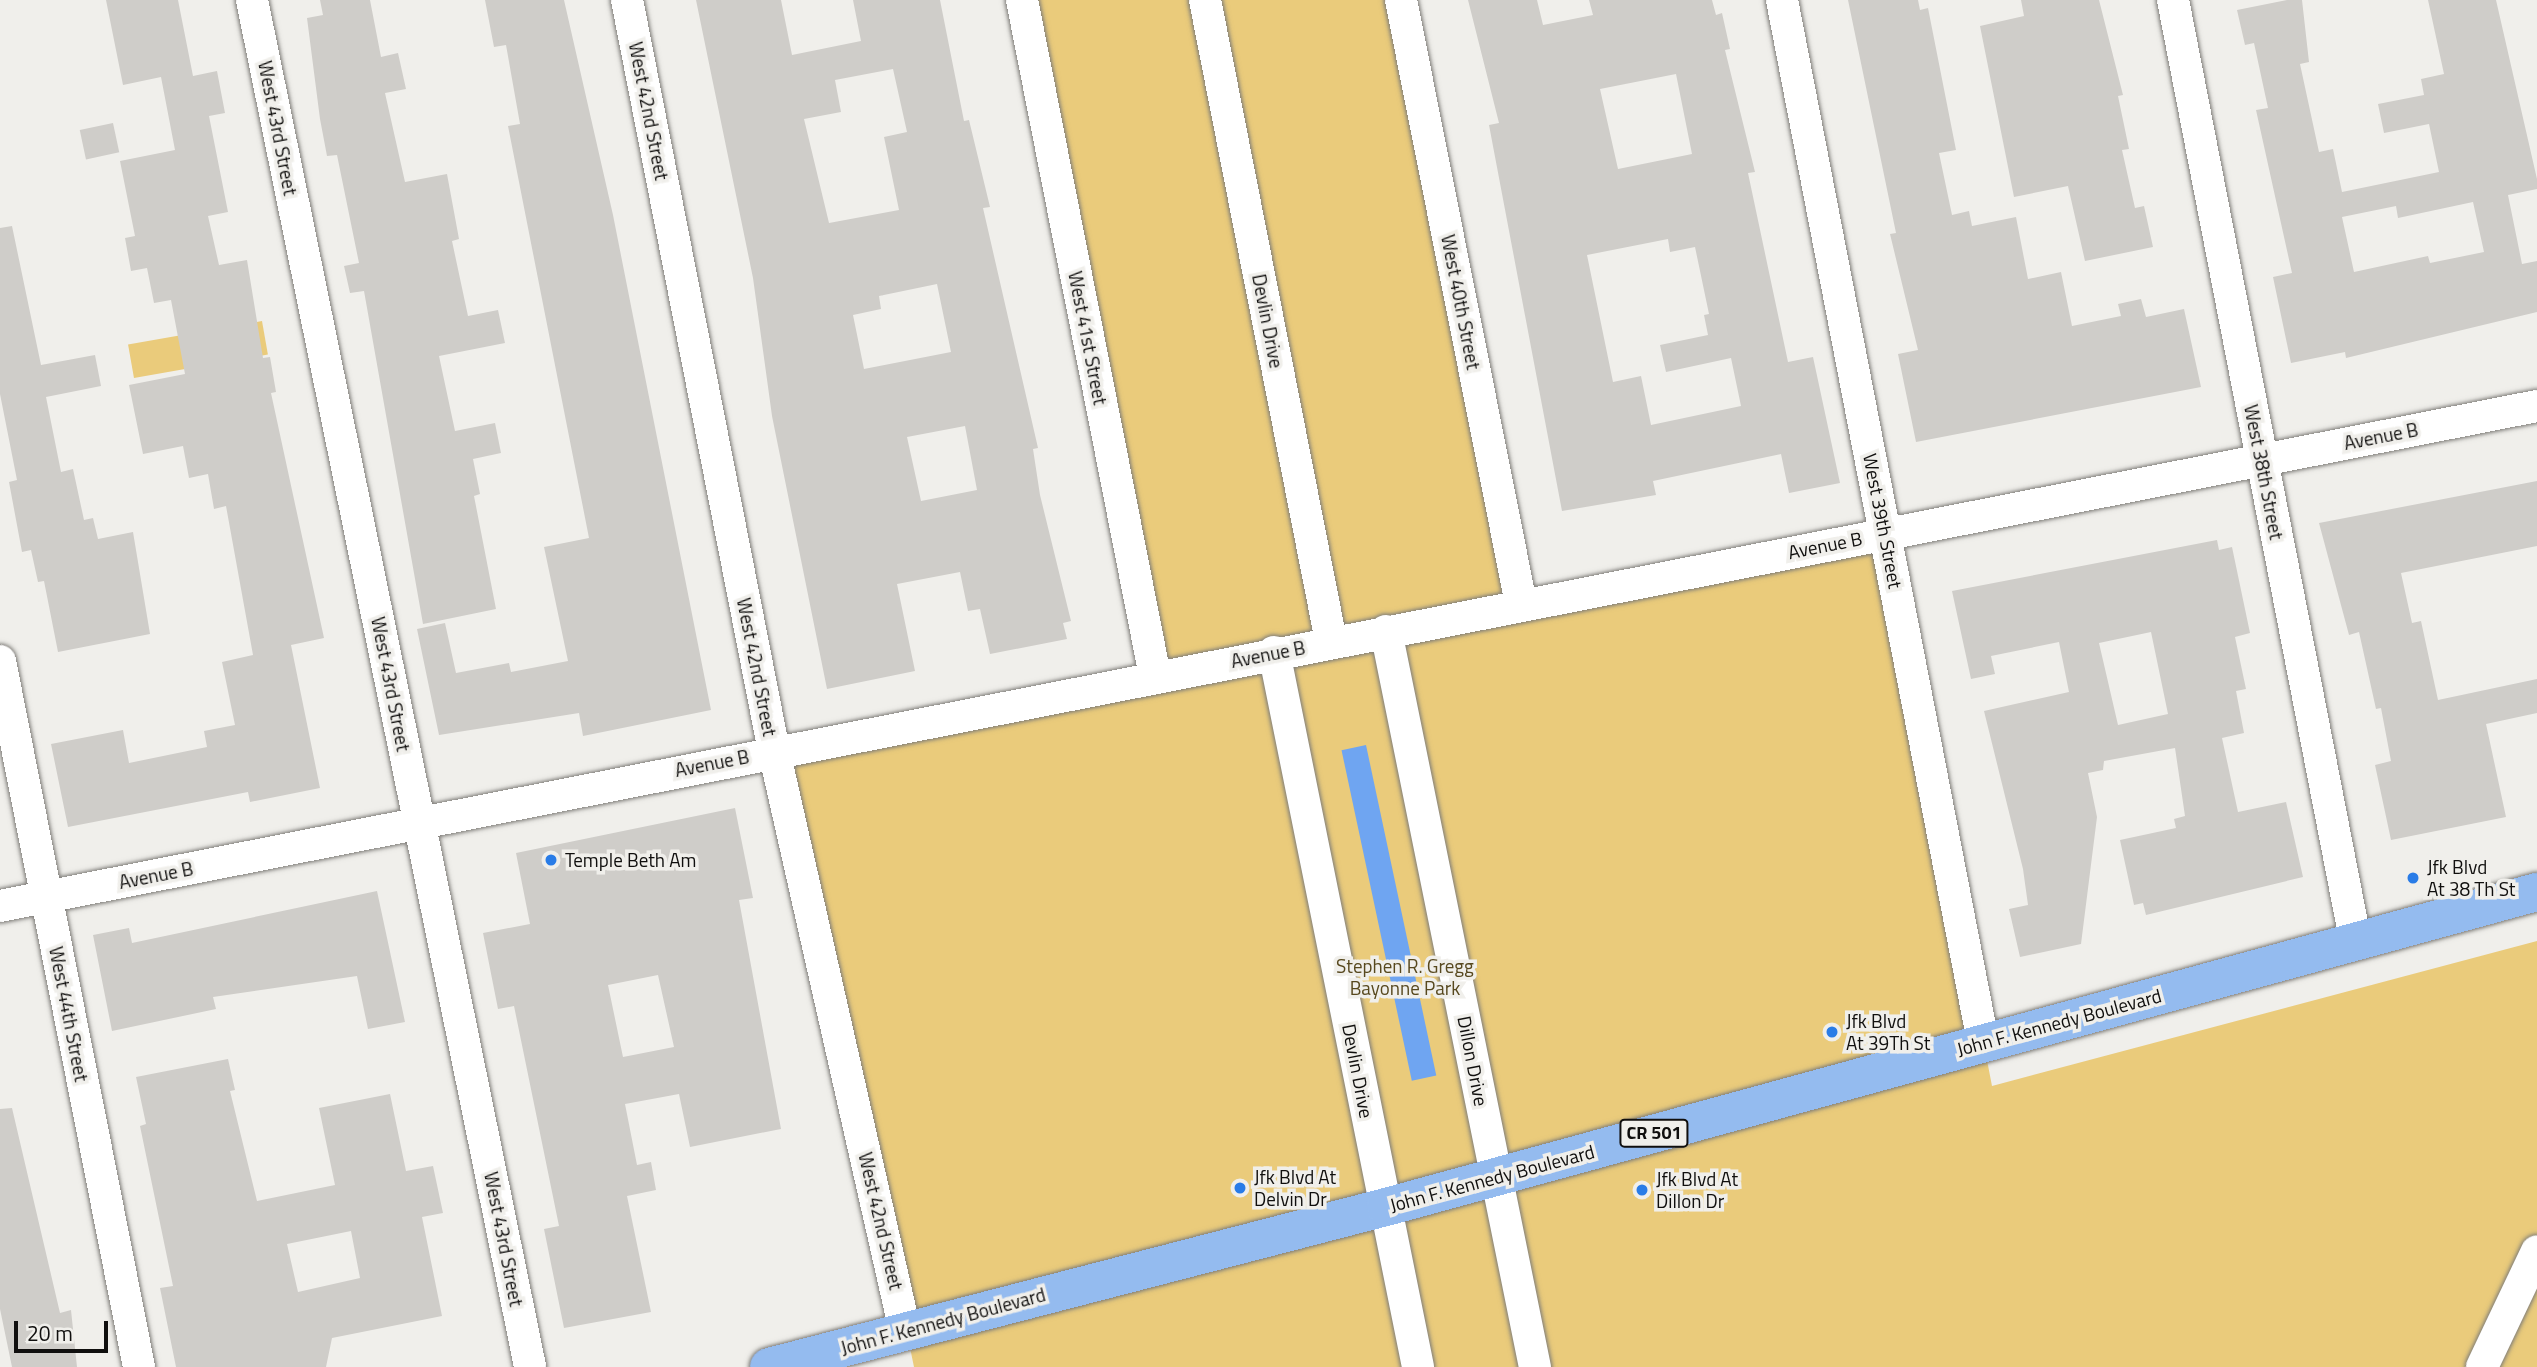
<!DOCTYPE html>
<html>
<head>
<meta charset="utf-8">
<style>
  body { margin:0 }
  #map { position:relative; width:2537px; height:1367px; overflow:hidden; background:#f0efeb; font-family:"Titillium Web",sans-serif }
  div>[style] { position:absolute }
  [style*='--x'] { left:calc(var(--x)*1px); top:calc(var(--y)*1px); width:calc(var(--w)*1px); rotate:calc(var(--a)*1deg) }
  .green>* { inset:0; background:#eacb7b; transform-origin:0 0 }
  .water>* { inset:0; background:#6fa5f1; transform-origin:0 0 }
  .building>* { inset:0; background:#cfcdc9; transform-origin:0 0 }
  .roads { filter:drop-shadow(0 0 2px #7f7d79) drop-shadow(0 0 2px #7f7d79) }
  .street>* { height:32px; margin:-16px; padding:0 16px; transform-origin:16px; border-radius:16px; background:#fff }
  .primary>* { height:38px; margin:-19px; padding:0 19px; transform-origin:19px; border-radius:19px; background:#94bbef }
  .dots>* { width:19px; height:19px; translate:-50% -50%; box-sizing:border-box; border:4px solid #f0efeb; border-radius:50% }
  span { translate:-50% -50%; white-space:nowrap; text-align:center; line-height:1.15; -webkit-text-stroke:7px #f0efeb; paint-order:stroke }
  .shield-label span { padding:2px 5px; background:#f0efeb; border:2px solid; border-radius:5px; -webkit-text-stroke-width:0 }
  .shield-label { font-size:18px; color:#100f0e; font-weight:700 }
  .street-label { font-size:19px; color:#100f0e }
  .poi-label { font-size:19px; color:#100f0e }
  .left { translate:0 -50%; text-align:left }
  .park-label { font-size:19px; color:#57481e }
  .scale { position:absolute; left:14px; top:1321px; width:94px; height:32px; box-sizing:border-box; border:4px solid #100f0e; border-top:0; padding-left:9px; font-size:21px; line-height:24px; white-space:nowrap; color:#100f0e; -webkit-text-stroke:5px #f0efeb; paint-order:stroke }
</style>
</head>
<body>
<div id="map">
  <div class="green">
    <div style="clip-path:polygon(1021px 0,1401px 0,1521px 604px,1885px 533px,1992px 1086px,2537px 941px,2537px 1367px,914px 1367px,787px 748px,1153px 677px)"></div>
    <div style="left:262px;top:321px;width:34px;height:136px;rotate:80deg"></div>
  </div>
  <div class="water">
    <div style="left:1366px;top:745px;width:338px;height:25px;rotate:78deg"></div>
  </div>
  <div class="building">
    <div style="clip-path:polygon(106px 0,178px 0,193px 76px,217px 71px,225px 113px,209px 116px,228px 212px,208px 216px,219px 265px,247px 260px,263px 358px,270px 357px,276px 392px,271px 393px,324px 638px,291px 645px,320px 788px,250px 802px,248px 792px,68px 827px,51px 744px,123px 730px,129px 763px,207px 747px,204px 731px,235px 725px,222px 662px,253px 655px,226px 506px,214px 509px,208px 474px,189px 478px,183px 446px,143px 454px,129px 385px,185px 374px,171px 300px,154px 303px,147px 268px,131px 271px,125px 238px,135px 236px,120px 161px,175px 150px,161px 77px,123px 85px)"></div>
    <div style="clip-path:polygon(320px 0,370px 0,381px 57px,398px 53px,406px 89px,385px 93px,405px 182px,447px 174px,459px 239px,452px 241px,468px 316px,498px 310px,505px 343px,439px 356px,455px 431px,495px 423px,501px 453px,473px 459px,480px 494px,474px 496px,496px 609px,423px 624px,364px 291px,350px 293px,344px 266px,359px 263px,337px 155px,327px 156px,320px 119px,307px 18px,323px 15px)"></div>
    <div style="clip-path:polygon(485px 0,564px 0,613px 215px,711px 710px,583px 736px,579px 713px,439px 735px,417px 629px,445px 623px,456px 673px,509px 663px,511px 672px,568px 661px,544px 547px,589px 538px,508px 126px,520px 124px,506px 45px,494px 47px)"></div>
    <div style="clip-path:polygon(evenodd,696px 0,781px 0,792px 55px,861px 41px,853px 0,940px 0,964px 121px,969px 120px,990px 207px,983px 208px,1038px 448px,1033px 449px,1040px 495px,1071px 621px,1063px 623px,1067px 639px,990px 654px,980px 609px,968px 611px,960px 572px,897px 584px,915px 671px,827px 689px,772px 416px,753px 278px,696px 0,893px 69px,907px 132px,884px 137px,899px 210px,829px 223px,804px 119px,841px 112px,835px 80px,893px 69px,696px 0,937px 284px,951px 352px,864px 369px,853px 315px,881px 309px,879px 296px,937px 284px,696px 0,965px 426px,977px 490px,921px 501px,907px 437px,965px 426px)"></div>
    <div style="clip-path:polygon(evenodd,1468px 0,1537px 0,1543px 25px,1593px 15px,1589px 0,1712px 0,1716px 15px,1722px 13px,1730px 49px,1725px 50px,1755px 172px,1748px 173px,1788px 362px,1813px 357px,1840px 483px,1789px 493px,1781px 454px,1653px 481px,1656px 495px,1562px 511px,1489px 125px,1499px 123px,1468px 0,1676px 74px,1692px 154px,1618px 169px,1600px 89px,1676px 74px,1468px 0,1668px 239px,1670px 252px,1695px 247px,1709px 314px,1704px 315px,1708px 335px,1660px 345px,1666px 372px,1731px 358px,1741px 406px,1651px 425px,1641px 376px,1613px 382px,1587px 255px,1668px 239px)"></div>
    <div style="clip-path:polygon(1848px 0,1918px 0,1920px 10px,1928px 8px,1956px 150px,1939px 153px,1952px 215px,1969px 211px,1972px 226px,2016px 217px,2028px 279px,2061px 272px,2072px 326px,2121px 316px,2118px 304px,2141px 299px,2146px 317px,2184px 309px,2201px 387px,1916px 442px,1898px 354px,1918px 350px,1890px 234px,1896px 233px)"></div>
    <div style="clip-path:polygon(2021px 0,2099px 0,2123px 95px,2118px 96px,2129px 149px,2122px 150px,2135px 208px,2144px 206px,2153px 247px,2085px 261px,2068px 186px,2014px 197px,1980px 26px,2024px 16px)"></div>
    <div style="clip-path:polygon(evenodd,2287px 0,2302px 0,2309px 62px,2300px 64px,2319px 152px,2333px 149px,2342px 192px,2439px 172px,2429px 124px,2384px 133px,2378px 104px,2424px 95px,2421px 79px,2444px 74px,2428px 0,2496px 0,2537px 179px,2537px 189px,2508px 195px,2522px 264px,2537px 261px,2537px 312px,2346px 358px,2345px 352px,2291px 363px,2273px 277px,2292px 273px,2256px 110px,2268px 108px,2254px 43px,2245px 45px,2237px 10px,2287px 0,2473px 202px,2484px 252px,2430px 263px,2428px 256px,2354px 272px,2342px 217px,2396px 206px,2398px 218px,2473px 202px)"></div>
    <div style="left:113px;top:123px;width:30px;height:34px;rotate:78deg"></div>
    <div style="clip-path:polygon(12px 226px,41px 365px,95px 355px,101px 386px,46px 397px,61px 472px,73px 469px,84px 520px,93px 518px,98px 539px,133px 532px,150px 634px,58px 652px,44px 581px,38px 582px,31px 550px,22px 552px,9px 482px,17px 480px,0 394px,0 228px)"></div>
    <div style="clip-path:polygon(2537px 481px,2537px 546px,2401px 573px,2412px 623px,2421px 621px,2438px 700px,2537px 679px,2537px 713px,2486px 724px,2506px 817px,2391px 840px,2375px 765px,2391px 761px,2381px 708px,2376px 709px,2359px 632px,2349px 635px,2319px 523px)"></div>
    <div style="clip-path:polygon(evenodd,2217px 540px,2219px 550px,2232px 547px,2250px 633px,2235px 637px,2246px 689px,2236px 691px,2244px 733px,2222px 738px,2238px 812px,2286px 802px,2303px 877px,2146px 915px,2143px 903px,2134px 905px,2120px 840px,2176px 828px,2174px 819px,2185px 816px,2175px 748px,2104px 761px,2103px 770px,2088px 773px,2097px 817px,2081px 944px,2020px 957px,2009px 909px,2028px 905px,2023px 869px,1984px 711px,2069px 692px,2059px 642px,1991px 656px,1995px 674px,1971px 679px,1952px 591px,2217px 540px,2151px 632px,2168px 714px,2118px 725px,2099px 643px,2151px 632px)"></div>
    <div style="clip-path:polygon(evenodd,735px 808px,753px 898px,739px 900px,781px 1129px,690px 1147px,679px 1094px,625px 1104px,637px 1165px,651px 1162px,656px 1190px,627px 1196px,651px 1312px,564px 1328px,544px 1229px,559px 1226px,514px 1006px,498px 1009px,483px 933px,530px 924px,516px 853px,735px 808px,658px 975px,674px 1047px,623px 1057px,608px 985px,658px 975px)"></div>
    <div style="clip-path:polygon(377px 891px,405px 1022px,368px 1029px,357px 976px,213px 997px,216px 1009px,112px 1031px,93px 935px,129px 928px,132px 943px)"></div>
    <div style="clip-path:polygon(evenodd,228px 1059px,235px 1090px,230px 1091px,257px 1201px,335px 1185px,319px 1108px,390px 1094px,406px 1171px,433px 1166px,443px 1213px,422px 1217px,442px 1316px,332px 1338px,326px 1367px,176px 1367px,160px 1288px,173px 1286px,140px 1126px,146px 1124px,136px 1077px,228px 1059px,351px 1231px,360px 1278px,298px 1292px,287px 1244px,351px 1231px)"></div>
    <div style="clip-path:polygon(12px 1108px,60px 1313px,71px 1310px,77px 1367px,12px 1367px,0 1309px,0 1109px)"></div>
  </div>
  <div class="roads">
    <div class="street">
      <div style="--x:252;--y:0;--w:1395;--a:78.5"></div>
      <div style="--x:627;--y:0;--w:765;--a:78.93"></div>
      <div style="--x:774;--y:751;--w:595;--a:77.27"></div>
      <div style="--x:1022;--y:0;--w:689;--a:78.87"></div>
      <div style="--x:1205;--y:0;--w:653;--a:78.88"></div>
      <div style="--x:1401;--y:0;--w:616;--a:78.76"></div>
      <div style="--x:1782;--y:0;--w:1061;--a:79.08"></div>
      <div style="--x:2173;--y:0;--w:962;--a:79.03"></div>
      <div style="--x:1386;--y:631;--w:751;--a:78.56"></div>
      <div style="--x:1274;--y:652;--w:729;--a:78.61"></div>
      <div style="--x:0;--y:661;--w:720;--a:78.86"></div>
      <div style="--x:0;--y:906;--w:2586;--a:-11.15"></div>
      <div style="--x:2482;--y:1367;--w:128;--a:-64.6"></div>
    </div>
    <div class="primary">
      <div style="--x:769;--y:1367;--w:637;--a:-14.54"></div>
      <div style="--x:1386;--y:1207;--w:1193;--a:-15.31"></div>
    </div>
  </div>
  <div class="dots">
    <div style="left:551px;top:860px;background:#297ce7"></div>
    <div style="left:2413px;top:878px;background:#297ce7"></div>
    <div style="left:1832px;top:1032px;background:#297ce7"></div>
    <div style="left:1240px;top:1188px;background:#297ce7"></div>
    <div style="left:1642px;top:1190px;background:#297ce7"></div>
  </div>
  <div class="shield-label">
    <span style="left:1654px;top:1133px">CR 501</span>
  </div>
  <div class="street-label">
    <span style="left:649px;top:111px;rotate:79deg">West 42nd Street</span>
    <span style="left:278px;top:128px;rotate:79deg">West 43rd Street</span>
    <span style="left:1461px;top:302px;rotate:79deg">West 40th Street</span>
    <span style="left:1268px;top:321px;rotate:79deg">Devlin Drive</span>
    <span style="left:1088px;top:338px;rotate:79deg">West 41st Street</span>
    <span style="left:2381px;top:436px;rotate:-11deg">Avenue B</span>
    <span style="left:2264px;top:472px;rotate:79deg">West 38th Street</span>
    <span style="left:1883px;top:521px;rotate:79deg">West 39th Street</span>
    <span style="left:1825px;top:545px;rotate:-11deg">Avenue B</span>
    <span style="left:1268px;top:654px;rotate:-11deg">Avenue B</span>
    <span style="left:757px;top:667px;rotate:79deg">West 42nd Street</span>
    <span style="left:391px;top:684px;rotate:79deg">West 43rd Street</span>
    <span style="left:712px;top:763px;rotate:-11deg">Avenue B</span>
    <span style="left:156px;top:875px;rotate:-11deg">Avenue B</span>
    <span style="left:69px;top:1014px;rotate:79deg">West 44th Street</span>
    <span style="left:2059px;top:1022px;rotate:-15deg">John F. Kennedy Boulevard</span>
    <span style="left:1473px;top:1061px;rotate:79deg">Dillon Drive</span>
    <span style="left:1358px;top:1071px;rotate:79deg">Devlin Drive</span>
    <span style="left:1492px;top:1178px;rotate:-15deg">John F. Kennedy Boulevard</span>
    <span style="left:881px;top:1221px;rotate:77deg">West 42nd Street</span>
    <span style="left:504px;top:1239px;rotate:79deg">West 43rd Street</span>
    <span style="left:943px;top:1321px;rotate:-15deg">John F. Kennedy Boulevard</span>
  </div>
  <div class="poi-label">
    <span class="left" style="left:565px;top:860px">Temple Beth Am</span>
    <span class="left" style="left:2427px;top:878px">Jfk Blvd<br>At 38 Th St</span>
    <span class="left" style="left:1846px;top:1032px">Jfk Blvd<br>At 39Th St</span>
    <span class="left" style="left:1254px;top:1188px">Jfk Blvd At<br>Delvin Dr</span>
    <span class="left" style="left:1656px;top:1190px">Jfk Blvd At<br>Dillon Dr</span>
  </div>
  <div class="park-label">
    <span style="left:1405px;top:977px">Stephen R. Gregg<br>Bayonne Park</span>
  </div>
  <div class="scale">20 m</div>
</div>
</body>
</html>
